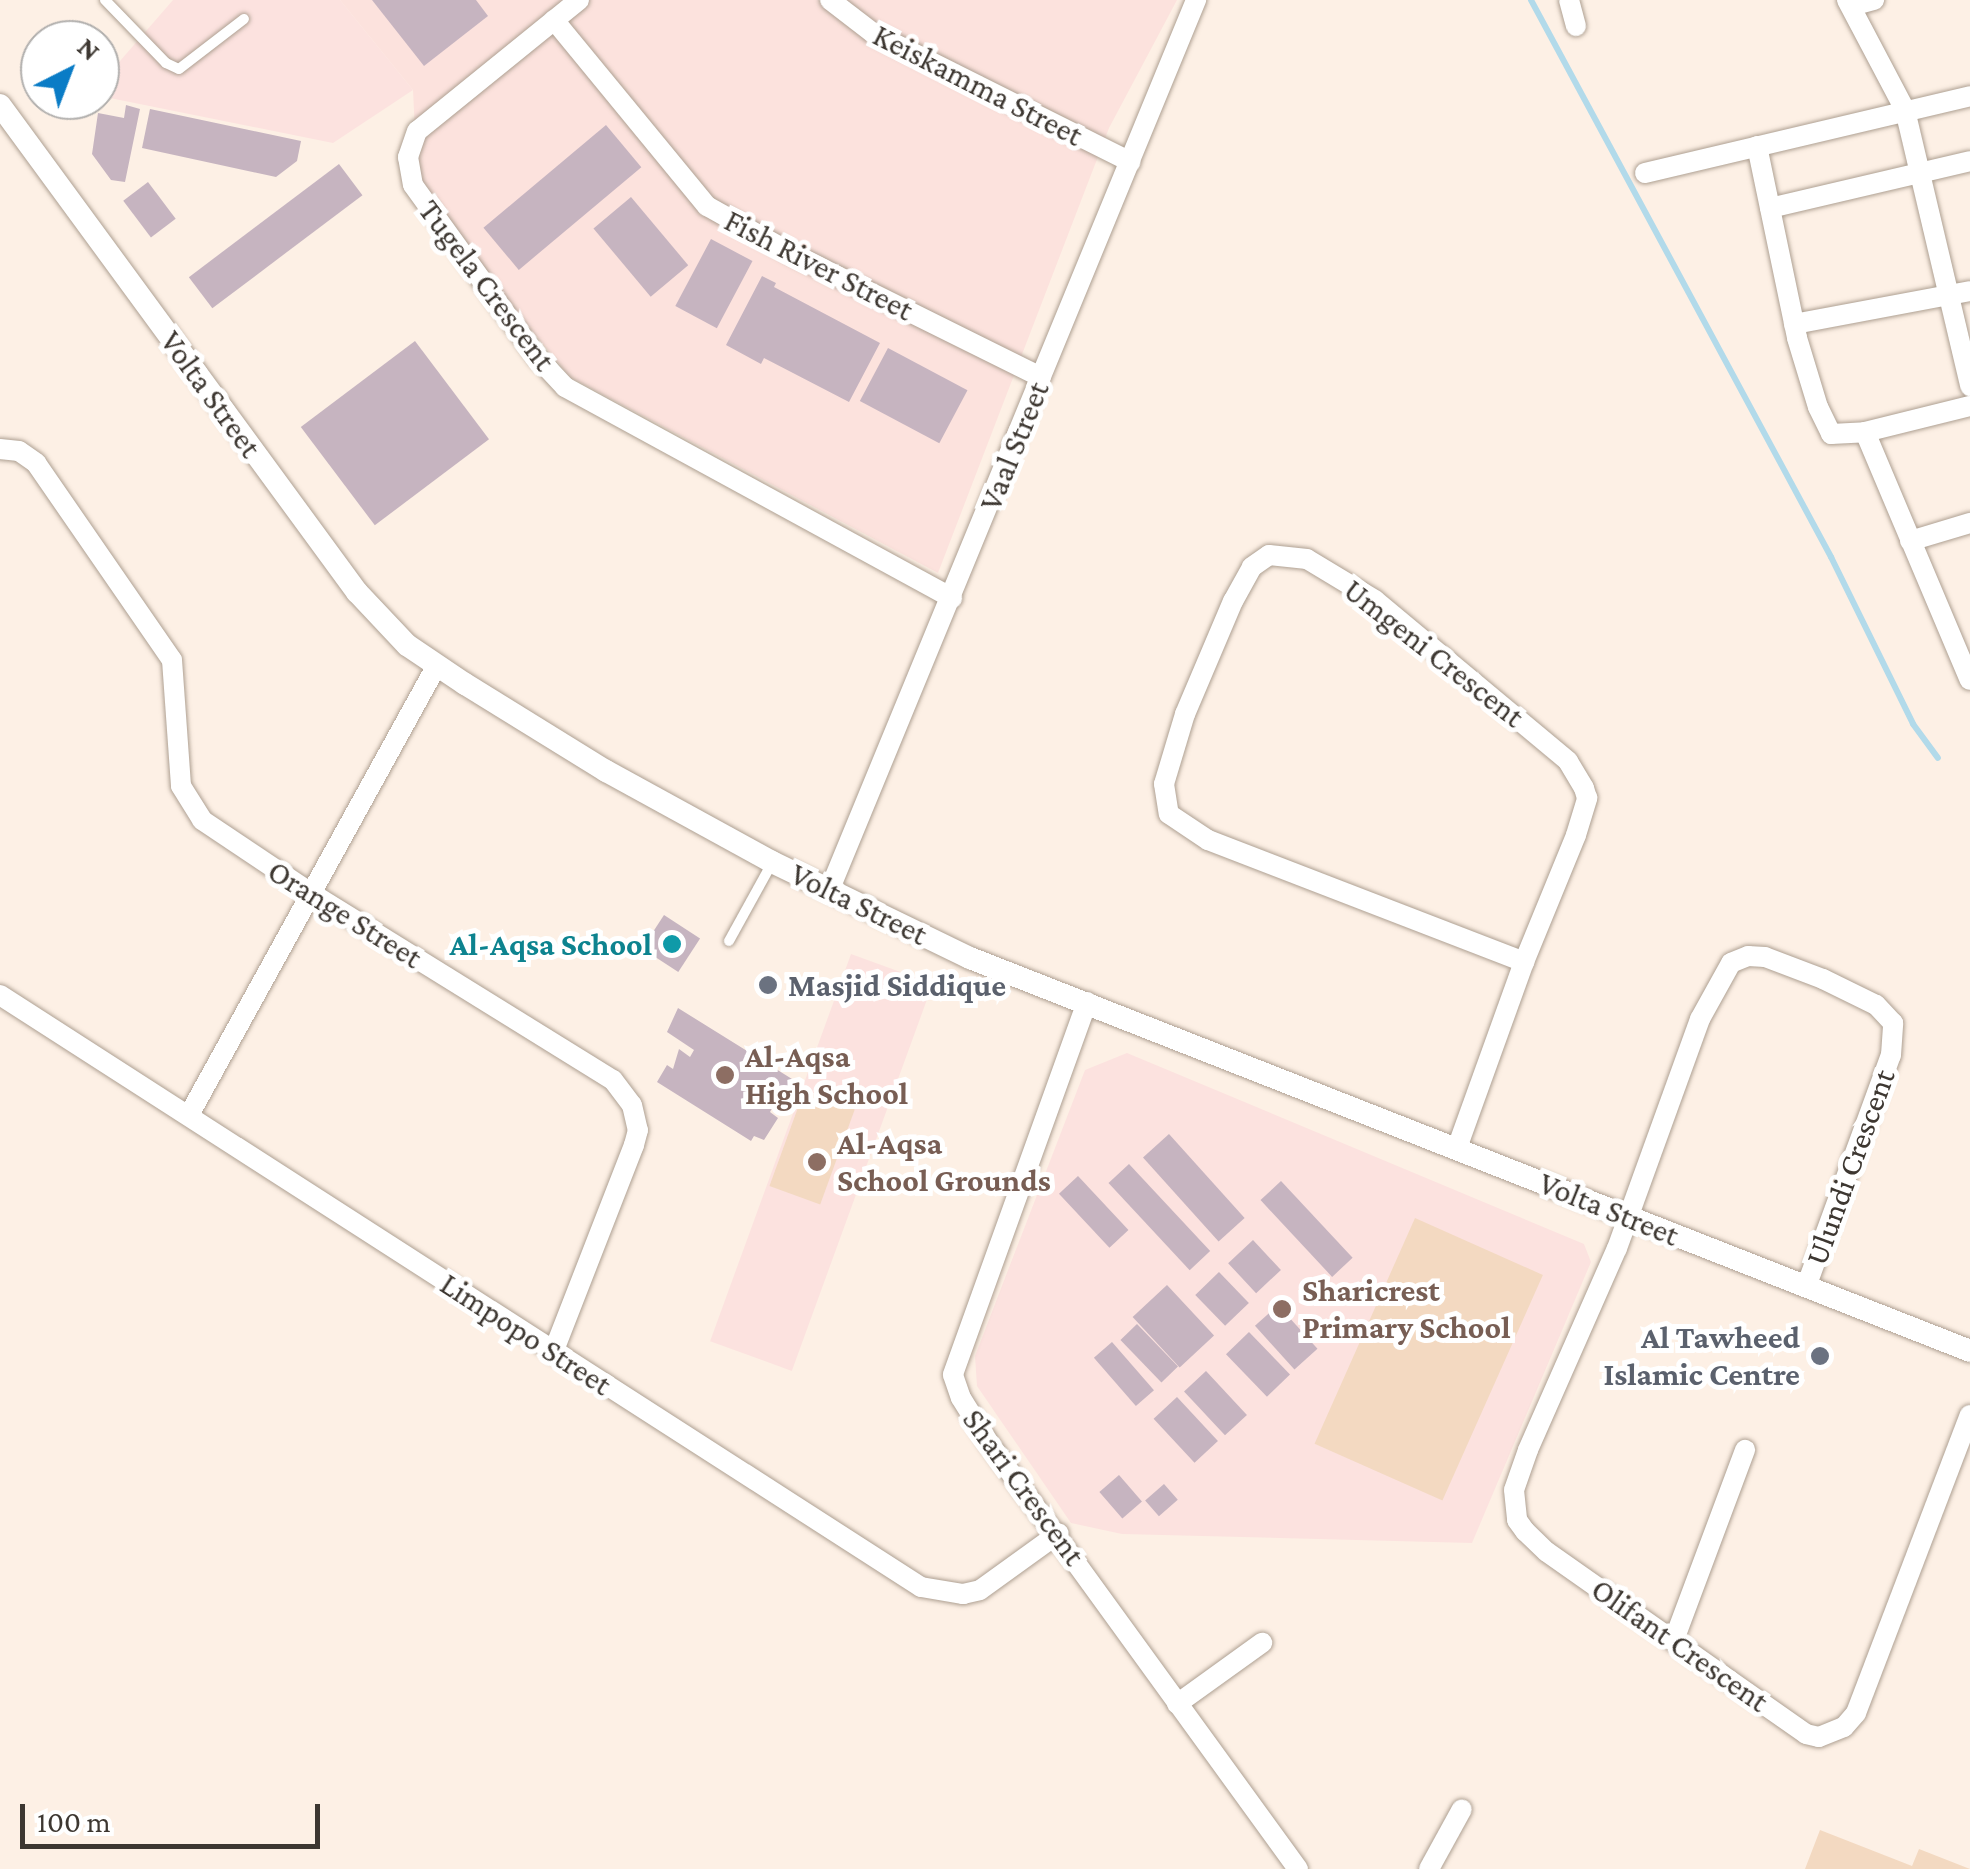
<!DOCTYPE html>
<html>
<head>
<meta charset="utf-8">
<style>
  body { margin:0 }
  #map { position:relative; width:1970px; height:1869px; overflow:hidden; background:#fdf0e5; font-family:"Crimson Pro",serif }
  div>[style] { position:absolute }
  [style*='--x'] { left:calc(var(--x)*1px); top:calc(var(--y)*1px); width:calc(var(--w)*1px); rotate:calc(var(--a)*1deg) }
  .industrial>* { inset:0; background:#fce2dd }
  .education>* { inset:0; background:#fce2df; transform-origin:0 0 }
  .green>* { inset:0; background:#f3d9c1; transform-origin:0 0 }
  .stream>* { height:6px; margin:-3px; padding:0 3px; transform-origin:3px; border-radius:3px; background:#b2daea }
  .building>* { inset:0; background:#c6b4c0; transform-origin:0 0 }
  .roads { filter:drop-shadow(0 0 2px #aea092) drop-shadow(0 0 2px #aea092) }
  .service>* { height:10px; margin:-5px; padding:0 5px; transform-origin:5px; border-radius:5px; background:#fff }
  .minor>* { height:20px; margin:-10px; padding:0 10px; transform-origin:10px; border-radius:10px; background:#fff }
  .tertiary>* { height:22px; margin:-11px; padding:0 11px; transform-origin:11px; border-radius:11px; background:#fff }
  .dots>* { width:28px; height:28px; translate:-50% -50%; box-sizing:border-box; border:5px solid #fff; border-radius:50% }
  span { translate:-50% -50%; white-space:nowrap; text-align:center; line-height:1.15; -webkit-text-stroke:10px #fff; paint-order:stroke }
  .street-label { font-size:32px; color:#3d3731 }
  .culture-label { font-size:32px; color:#0d838f; font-weight:700 }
  .right { translate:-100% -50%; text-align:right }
  .worship-label { font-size:32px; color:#5b616d; font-weight:700 }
  .left { translate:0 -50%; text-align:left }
  .education-label { font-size:32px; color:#785e54; font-weight:700 }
  .north { position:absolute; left:20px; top:20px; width:100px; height:100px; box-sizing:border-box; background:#fff; border:2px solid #b1afad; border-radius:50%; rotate:42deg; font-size:28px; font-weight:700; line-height:40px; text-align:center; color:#3d3731 }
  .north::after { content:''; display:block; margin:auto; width:35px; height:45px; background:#0a7cc6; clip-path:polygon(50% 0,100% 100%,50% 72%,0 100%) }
  .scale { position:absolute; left:20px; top:1804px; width:300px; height:45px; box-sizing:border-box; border:5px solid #3d3731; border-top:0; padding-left:12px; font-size:30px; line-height:35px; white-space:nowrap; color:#3d3731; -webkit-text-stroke:8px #fff; paint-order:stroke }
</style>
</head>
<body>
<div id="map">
  <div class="industrial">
    <div style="clip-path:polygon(340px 0,1177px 0,1109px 128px,938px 573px,570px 377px,511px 305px,417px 175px,413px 90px)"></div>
  </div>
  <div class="education">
    <div style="clip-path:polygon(173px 0,340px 0,413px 90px,333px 143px,100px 96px,100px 84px)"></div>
    <div style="left:851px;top:954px;width:87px;height:412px;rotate:20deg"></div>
    <div style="clip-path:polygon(1127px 1053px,1584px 1244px,1591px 1262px,1472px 1543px,1122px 1534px,1071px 1523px,977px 1386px,975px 1356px,1085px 1070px)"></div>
  </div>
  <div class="green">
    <div style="left:804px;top:1091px;width:54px;height:101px;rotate:20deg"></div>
    <div style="left:1415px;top:1218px;width:140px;height:247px;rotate:24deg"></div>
    <div style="clip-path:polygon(1820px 1830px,1912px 1866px,1919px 1849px,1970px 1869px,1805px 1869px)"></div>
  </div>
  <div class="stream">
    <div style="--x:1531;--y:0;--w:633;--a:61.69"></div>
    <div style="--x:1831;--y:557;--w:186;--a:63.8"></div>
    <div style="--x:1913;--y:724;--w:42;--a:53.7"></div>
  </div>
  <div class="building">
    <div style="clip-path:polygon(372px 0,476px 0,488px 16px,424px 66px)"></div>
    <div style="clip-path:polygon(126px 105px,140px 109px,125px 182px,111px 180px,92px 154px,98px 113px,124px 118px)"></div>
    <div style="clip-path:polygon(150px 109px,301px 141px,297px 161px,276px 177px,142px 148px)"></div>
    <div style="left:606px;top:125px;width:55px;height:160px;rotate:50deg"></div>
    <div style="left:339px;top:164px;width:39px;height:188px;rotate:53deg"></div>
    <div style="left:148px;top:182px;width:46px;height:31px;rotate:53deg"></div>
    <div style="left:631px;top:197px;width:89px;height:49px;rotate:50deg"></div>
    <div style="left:711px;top:239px;width:47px;height:76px;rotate:28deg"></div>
    <div style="clip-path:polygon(762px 276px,776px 283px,774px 287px,880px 343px,849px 402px,764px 358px,761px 364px,726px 345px)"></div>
    <div style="left:415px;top:341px;width:123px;height:143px;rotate:53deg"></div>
    <div style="left:888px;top:348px;width:90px;height:60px;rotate:28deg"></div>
    <div style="left:664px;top:915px;width:43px;height:40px;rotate:33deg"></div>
    <div style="clip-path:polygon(678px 1008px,792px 1079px,780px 1104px,776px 1101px,770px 1112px,778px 1118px,764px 1140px,754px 1136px,751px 1141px,657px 1082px,667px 1065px,673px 1069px,679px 1049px,690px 1057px,694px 1050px,667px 1032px)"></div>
    <div style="left:1169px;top:1134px;width:113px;height:35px;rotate:48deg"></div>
    <div style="left:1129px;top:1164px;width:119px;height:28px;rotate:47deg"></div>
    <div style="left:1078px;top:1176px;width:74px;height:26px;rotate:47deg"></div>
    <div style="left:1281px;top:1181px;width:105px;height:28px;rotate:47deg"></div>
    <div style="left:1253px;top:1240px;width:41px;height:34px;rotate:47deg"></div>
    <div style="left:1219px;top:1272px;width:43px;height:33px;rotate:46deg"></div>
    <div style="left:1167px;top:1285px;width:69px;height:47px;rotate:47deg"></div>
    <div style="left:1278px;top:1305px;width:59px;height:31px;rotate:48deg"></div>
    <div style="left:1137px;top:1324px;width:59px;height:23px;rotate:46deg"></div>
    <div style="left:1249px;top:1332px;width:59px;height:32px;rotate:46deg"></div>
    <div style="left:1112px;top:1342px;width:64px;height:24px;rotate:49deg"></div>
    <div style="left:1206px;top:1371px;width:60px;height:30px;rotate:47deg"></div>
    <div style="left:1177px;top:1397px;width:60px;height:32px;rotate:47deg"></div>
    <div style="left:1119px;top:1475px;width:35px;height:26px;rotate:49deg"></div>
    <div style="left:1164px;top:1484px;width:21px;height:25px;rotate:49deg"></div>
  </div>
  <div class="roads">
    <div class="service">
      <div style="--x:105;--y:0;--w:88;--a:45.9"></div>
      <div style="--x:166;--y:63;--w:14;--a:25"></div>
      <div style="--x:179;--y:69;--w:82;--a:-37.6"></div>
      <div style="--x:729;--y:941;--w:89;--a:-61.1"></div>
    </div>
    <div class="minor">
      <div style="--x:579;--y:0;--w:208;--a:141"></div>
      <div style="--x:417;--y:131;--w:28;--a:109"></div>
      <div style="--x:408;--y:157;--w:28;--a:80"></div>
      <div style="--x:413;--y:185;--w:213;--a:54.2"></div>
      <div style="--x:538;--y:358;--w:40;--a:47"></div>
      <div style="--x:565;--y:387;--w:441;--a:28.6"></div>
      <div style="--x:830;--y:0;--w:54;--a:37.5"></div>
      <div style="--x:873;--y:33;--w:288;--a:26.6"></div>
      <div style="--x:1569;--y:0;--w:27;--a:75"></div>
      <div style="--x:1847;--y:0;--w:124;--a:62.2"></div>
      <div style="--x:1905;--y:110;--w:284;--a:76.7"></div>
      <div style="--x:1851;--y:6;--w:24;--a:-15"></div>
      <div style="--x:554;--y:20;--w:241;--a:50.6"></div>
      <div style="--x:707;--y:206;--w:96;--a:29.2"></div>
      <div style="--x:791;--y:253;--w:279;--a:26.4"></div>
      <div style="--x:1757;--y:146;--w:196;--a:78.2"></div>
      <div style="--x:1797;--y:338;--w:72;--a:73.1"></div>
      <div style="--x:1818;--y:407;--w:30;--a:64"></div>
      <div style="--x:1831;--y:434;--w:34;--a:-3"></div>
      <div style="--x:1865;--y:432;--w:269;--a:67.1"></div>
      <div style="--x:1645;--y:173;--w:334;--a:-13.3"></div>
      <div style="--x:1770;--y:208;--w:205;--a:-13.2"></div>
      <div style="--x:1794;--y:324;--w:179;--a:-10.6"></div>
      <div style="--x:1865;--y:432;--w:108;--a:-13.9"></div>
      <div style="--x:0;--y:449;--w:19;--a:6"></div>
      <div style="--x:19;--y:451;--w:21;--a:35"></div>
      <div style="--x:36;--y:463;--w:239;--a:55.4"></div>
      <div style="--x:172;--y:660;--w:126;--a:85.9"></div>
      <div style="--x:181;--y:786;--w:40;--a:58"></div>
      <div style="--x:202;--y:820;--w:131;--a:33.8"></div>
      <div style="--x:311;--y:893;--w:355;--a:31.8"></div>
      <div style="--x:613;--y:1080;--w:31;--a:53"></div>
      <div style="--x:632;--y:1105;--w:26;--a:77"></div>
      <div style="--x:638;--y:1130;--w:16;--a:105"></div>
      <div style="--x:634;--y:1145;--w:223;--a:111.3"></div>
      <div style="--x:1910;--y:541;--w:63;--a:-16.7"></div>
      <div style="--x:829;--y:891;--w:964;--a:-67.61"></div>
      <div style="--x:0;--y:995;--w:1095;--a:32.73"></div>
      <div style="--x:921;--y:1587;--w:43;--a:9.5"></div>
      <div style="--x:963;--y:1594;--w:17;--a:-13"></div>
      <div style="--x:980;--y:1590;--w:97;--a:-35.8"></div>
      <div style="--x:1087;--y:1002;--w:396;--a:109.8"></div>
      <div style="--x:953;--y:1375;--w:24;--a:71"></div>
      <div style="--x:961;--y:1398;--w:53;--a:58.1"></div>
      <div style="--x:989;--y:1443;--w:526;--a:54.04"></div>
      <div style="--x:189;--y:1115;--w:514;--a:-61.14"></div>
      <div style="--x:1457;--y:1148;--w:198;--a:-70.2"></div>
      <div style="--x:1524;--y:962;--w:137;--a:-67.7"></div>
      <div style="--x:1576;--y:835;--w:39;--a:-73"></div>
      <div style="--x:1587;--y:798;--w:10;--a:-107"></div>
      <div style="--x:1584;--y:788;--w:31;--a:-121"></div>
      <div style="--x:1568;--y:761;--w:251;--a:-140.2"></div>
      <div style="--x:1375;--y:600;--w:79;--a:-148.9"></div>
      <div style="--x:1307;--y:559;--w:38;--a:-174"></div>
      <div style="--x:1269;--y:555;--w:21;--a:145"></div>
      <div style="--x:1252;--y:567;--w:39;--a:119"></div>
      <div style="--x:1233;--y:601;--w:123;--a:113"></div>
      <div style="--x:1185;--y:714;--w:73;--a:106.7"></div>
      <div style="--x:1164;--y:784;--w:30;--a:81"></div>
      <div style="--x:1169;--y:814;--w:47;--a:33.7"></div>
      <div style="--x:1208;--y:840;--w:339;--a:21.1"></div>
      <div style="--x:1806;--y:1287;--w:247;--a:-69.9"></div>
      <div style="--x:1891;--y:1055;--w:32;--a:-86"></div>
      <div style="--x:1893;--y:1023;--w:25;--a:-133"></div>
      <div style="--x:1876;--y:1005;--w:59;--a:-153.9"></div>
      <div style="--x:1823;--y:979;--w:62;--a:-159.2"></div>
      <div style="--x:1765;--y:957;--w:17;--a:-177"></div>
      <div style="--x:1748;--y:956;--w:18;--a:158"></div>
      <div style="--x:1731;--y:963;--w:64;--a:119"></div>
      <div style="--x:1700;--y:1019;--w:244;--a:109.9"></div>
      <div style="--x:1617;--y:1248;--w:221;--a:113.8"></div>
      <div style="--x:1528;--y:1450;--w:42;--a:109.3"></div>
      <div style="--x:1514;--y:1490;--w:30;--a:84"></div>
      <div style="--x:1517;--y:1520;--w:14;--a:54"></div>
      <div style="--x:1525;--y:1531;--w:30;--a:44"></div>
      <div style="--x:1547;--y:1552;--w:223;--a:35.1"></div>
      <div style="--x:1729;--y:1680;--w:94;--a:35"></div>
      <div style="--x:1806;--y:1734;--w:13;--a:13"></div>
      <div style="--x:1819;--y:1737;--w:27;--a:-22"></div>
      <div style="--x:1844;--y:1727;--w:18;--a:-49"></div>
      <div style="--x:1856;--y:1713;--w:319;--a:-69.1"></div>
      <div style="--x:1674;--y:1640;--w:203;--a:-69.5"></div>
      <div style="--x:1177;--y:1704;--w:105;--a:-35.7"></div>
      <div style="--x:1429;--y:1869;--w:68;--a:-61.2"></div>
    </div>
    <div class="tertiary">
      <div style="--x:0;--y:105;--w:604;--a:53.76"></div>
      <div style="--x:357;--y:592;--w:73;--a:46.7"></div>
      <div style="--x:407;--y:645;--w:70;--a:33.9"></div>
      <div style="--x:465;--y:684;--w:166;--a:31.7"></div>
      <div style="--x:606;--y:771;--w:189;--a:28.7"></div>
      <div style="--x:772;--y:862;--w:220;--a:25.9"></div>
      <div style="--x:970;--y:958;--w:1074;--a:21.45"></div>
    </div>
  </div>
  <div class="dots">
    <div style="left:672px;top:944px;background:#0f9aa8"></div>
    <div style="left:768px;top:985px;background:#6b7280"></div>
    <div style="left:725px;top:1075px;background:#8d6e63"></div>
    <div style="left:817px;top:1162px;background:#8d6e63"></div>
    <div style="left:1282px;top:1309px;background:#8d6e63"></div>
    <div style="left:1820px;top:1356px;background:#6b7280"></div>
  </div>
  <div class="street-label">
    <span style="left:978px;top:85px;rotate:27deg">Keiskamma Street</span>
    <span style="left:819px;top:265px;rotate:27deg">Fish River Street</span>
    <span style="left:487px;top:285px;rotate:53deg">Tugela Crescent</span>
    <span style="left:211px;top:394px;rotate:54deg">Volta Street</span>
    <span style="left:1014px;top:446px;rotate:-68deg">Vaal Street</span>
    <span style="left:1434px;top:653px;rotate:38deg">Umgeni Crescent</span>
    <span style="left:859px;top:904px;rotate:26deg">Volta Street</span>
    <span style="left:345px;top:914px;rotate:32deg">Orange Street</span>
    <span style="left:1850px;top:1167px;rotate:-70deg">Ulundi Crescent</span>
    <span style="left:1609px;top:1209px;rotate:22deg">Volta Street</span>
    <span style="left:526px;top:1334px;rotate:33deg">Limpopo Street</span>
    <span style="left:1024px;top:1487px;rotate:54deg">Shari Crescent</span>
    <span style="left:1680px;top:1645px;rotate:35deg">Olifant Crescent</span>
  </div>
  <div class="culture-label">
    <span class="right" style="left:652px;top:944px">Al-Aqsa School</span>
  </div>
  <div class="worship-label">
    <span class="left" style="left:788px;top:985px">Masjid Siddique</span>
    <span class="right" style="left:1800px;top:1356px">Al Tawheed<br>Islamic Centre</span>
  </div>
  <div class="education-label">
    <span class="left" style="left:745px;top:1075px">Al-Aqsa<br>High School</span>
    <span class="left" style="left:837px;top:1162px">Al-Aqsa<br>School Grounds</span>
    <span class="left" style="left:1302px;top:1309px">Sharicrest<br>Primary School</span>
  </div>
  <div class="north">N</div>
  <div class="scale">100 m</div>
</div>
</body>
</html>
